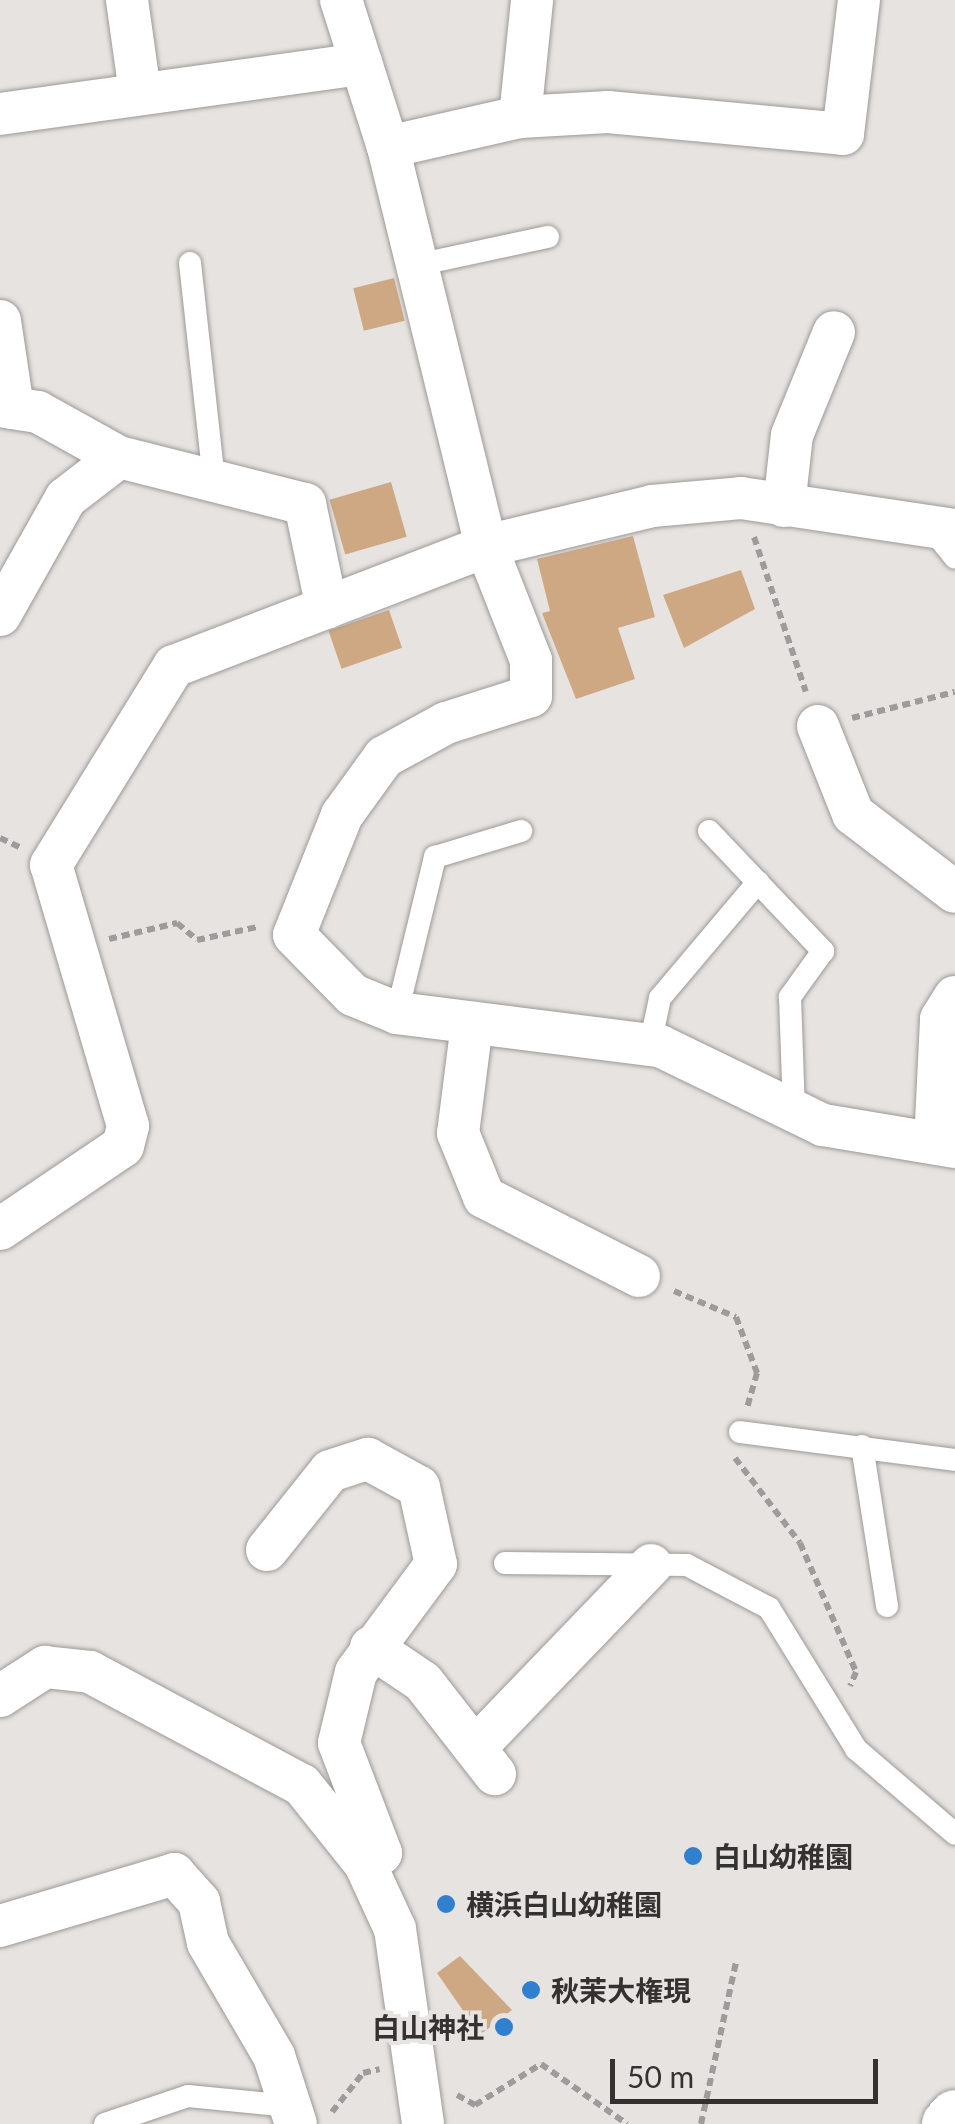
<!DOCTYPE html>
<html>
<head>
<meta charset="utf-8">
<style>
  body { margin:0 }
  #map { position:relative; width:955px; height:2124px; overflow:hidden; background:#e6e3e0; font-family:Lato,"Noto Sans JP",sans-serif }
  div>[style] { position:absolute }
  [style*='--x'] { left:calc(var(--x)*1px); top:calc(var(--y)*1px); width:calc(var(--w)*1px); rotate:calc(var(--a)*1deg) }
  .building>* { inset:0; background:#cea883; transform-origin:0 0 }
  .path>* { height:6px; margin-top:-3px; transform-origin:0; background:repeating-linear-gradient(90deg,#9e9c9a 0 8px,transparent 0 13px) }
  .roads { filter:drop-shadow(0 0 2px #9c9997) drop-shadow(0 0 2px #9c9997) }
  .lane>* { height:22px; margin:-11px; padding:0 11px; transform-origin:11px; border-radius:11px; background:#fff }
  .street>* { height:42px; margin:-21px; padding:0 21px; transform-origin:21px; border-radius:21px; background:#fff }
  .secondary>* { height:55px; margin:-27.5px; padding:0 27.5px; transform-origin:27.5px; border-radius:27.5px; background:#fff }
  .dots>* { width:28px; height:28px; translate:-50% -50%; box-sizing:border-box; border:5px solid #e6e3e0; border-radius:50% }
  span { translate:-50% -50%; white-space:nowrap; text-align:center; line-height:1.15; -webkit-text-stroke:8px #e6e3e0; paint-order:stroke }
  .poi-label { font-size:28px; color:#333231; font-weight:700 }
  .left { translate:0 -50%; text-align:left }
  .right { translate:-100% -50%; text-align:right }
  .scale { position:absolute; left:610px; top:2059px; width:268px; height:45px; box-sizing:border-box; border:5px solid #333231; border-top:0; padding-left:12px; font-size:30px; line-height:35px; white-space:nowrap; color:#333231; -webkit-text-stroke:8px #e6e3e0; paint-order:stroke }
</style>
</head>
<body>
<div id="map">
  <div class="building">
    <div style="left:394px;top:278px;width:44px;height:42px;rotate:76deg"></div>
    <div style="left:391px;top:482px;width:57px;height:64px;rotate:74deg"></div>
    <div style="clip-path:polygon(633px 536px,655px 617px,618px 628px,635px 679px,576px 699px,542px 613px,550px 611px,537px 559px)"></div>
    <div style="clip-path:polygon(741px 570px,755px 609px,684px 648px,663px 595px)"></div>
    <div style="left:389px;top:610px;width:40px;height:64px;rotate:71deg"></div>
    <div style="clip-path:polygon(460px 1956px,512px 2010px,480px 2035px,437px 1973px)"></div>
  </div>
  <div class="path">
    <div style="--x:754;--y:537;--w:163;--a:71.5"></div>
    <div style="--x:852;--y:718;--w:106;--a:-14.2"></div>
    <div style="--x:0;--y:838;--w:23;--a:25"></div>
    <div style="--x:109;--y:939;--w:70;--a:-13.2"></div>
    <div style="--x:177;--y:923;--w:26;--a:40"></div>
    <div style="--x:197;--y:940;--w:61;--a:-12.2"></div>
    <div style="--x:674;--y:1291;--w:67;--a:22.8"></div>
    <div style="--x:736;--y:1317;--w:60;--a:69.4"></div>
    <div style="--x:757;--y:1373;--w:35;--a:106"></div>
    <div style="--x:735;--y:1458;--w:107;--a:52.6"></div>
    <div style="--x:800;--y:1543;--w:141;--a:66.5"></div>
    <div style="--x:856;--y:1672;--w:15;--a:113"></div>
    <div style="--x:457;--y:2095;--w:21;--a:29"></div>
    <div style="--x:475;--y:2105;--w:78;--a:-31.8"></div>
    <div style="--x:541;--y:2064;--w:105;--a:34.9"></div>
    <div style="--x:332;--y:2112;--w:50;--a:-51.5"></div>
    <div style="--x:363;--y:2073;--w:17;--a:-13"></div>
    <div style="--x:701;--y:2124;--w:166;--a:-77.8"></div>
  </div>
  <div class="roads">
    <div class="lane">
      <div style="--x:190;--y:263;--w:219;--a:83.7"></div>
      <div style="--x:417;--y:265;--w:134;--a:-12.1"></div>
      <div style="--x:931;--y:528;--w:38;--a:51"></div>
      <div style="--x:709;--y:831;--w:166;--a:46.5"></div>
      <div style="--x:823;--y:951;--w:57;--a:125.7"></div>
      <div style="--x:790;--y:997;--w:114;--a:88"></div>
      <div style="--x:397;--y:1013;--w:161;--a:-76.3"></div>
      <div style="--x:435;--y:857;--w:90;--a:-16.8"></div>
      <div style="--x:650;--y:1045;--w:48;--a:-78"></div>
      <div style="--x:660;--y:998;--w:152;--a:-49.8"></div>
      <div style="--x:740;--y:1432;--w:217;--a:7.4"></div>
      <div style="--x:862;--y:1446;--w:162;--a:81.1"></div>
      <div style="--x:505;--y:1563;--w:182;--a:0.6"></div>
      <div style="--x:687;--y:1565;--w:93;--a:27.7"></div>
      <div style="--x:769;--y:1608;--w:166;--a:58.3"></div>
      <div style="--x:856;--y:1749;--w:130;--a:40.6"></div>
      <div style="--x:105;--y:2124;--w:88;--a:-18.6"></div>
      <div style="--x:188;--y:2096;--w:102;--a:5.6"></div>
    </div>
    <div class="street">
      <div style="--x:127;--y:0;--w:94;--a:82"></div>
      <div style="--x:341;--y:0;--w:154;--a:72.3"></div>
      <div style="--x:388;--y:147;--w:135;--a:-12.8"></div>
      <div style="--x:520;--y:117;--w:88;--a:-3.3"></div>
      <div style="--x:608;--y:112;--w:236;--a:5.3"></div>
      <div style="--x:843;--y:134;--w:135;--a:-83.2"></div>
      <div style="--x:0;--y:114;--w:365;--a:-7.9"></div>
      <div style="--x:520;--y:117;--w:118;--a:-84.1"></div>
      <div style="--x:388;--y:147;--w:411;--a:76.2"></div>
      <div style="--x:486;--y:546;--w:123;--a:68.5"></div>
      <div style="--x:531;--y:660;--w:36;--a:90"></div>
      <div style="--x:531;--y:696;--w:89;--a:162.4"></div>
      <div style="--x:446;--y:723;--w:71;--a:151.3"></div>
      <div style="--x:384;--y:757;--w:72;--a:125.9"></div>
      <div style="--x:342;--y:815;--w:129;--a:111.8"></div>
      <div style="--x:294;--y:935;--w:84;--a:45.5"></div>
      <div style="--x:353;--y:995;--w:48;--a:22.2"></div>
      <div style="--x:397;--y:1013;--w:265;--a:7.2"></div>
      <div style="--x:660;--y:1046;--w:181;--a:25.9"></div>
      <div style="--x:823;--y:1125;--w:134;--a:9.5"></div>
      <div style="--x:0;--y:321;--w:88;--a:81.5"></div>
      <div style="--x:0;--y:406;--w:38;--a:9"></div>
      <div style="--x:38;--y:412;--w:93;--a:29.1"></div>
      <div style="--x:119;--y:457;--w:192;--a:14.2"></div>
      <div style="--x:305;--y:504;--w:106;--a:78.1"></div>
      <div style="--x:784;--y:506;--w:71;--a:-83.6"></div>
      <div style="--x:792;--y:435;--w:111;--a:-67.8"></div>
      <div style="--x:0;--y:615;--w:134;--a:-60.6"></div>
      <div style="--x:66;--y:498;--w:67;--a:-37.7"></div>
      <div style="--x:818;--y:726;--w:95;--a:68.3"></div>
      <div style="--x:853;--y:814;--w:128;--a:37.4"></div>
      <div style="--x:472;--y:1024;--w:110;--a:97.3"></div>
      <div style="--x:458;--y:1133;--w:69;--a:67.9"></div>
      <div style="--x:484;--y:1197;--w:174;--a:27"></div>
      <div style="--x:935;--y:1143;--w:124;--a:-87.2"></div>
      <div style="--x:941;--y:1019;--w:26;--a:-58"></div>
      <div style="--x:0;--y:1229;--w:148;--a:-34"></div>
      <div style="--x:123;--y:1146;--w:21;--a:-76"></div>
      <div style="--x:128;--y:1126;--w:272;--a:-106.4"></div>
      <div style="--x:51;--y:865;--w:234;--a:-58.3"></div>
      <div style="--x:174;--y:666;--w:334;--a:-21"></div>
      <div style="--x:486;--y:546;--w:171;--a:-13.5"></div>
      <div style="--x:652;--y:506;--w:89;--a:-5.1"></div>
      <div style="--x:741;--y:498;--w:216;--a:8.5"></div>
      <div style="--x:267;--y:1550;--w:101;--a:-51.4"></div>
      <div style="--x:330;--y:1471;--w:40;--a:-18"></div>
      <div style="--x:368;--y:1459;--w:58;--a:28.8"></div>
      <div style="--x:419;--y:1487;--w:79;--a:77.6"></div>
      <div style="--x:436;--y:1564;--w:134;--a:126.5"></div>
      <div style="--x:356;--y:1672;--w:73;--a:103.5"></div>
      <div style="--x:339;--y:1743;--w:118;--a:69.1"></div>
      <div style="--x:381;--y:1853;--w:14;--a:146"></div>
      <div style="--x:371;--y:1647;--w:63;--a:33.9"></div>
      <div style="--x:423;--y:1682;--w:117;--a:52"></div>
      <div style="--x:0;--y:1696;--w:54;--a:-32.8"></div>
      <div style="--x:45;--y:1667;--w:45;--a:6.3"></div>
      <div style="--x:90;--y:1672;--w:240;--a:28.1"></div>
      <div style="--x:302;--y:1785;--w:101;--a:51.4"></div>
      <div style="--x:365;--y:1864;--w:72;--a:65.2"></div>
      <div style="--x:395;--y:1929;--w:197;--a:81.8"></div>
      <div style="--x:475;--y:1748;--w:254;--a:-46.1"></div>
      <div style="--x:0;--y:1926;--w:182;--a:-16.6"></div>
      <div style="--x:174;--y:1874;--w:38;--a:48"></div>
      <div style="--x:199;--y:1902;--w:42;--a:77.6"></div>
      <div style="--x:208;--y:1943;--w:131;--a:59.7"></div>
      <div style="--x:274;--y:2056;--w:71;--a:72.1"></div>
    </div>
    <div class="secondary">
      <div style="--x:949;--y:2124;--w:9;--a:-49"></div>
    </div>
  </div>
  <div class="dots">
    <div style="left:693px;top:1856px;background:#3080cf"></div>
    <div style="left:446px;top:1904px;background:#3080cf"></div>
    <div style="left:531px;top:1990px;background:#3080cf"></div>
    <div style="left:504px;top:2027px;background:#3080cf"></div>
  </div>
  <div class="poi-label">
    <span class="left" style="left:713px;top:1856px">白山幼稚園</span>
    <span class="left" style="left:466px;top:1904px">横浜白山幼稚園</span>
    <span class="left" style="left:551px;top:1990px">秋茉大権現</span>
    <span class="right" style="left:484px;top:2027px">白山神社</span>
  </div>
  <div class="scale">50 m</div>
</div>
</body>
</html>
